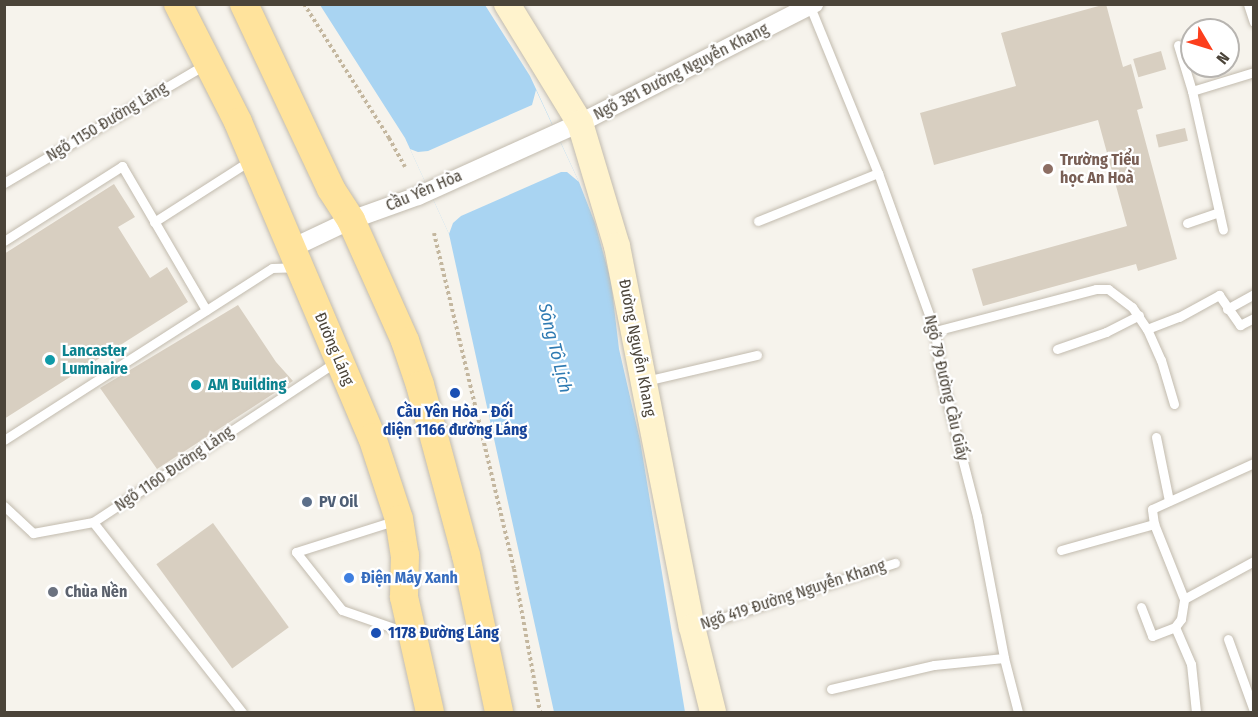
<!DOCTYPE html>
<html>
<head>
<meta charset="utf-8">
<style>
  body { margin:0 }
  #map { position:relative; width:1258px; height:717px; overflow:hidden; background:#f6f3ec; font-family:"Fira Sans Condensed",sans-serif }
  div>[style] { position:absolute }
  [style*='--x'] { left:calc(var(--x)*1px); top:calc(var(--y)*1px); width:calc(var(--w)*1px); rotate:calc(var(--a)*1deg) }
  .water>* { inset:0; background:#a9d4f2 }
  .pier>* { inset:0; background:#f6f3ec }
  .building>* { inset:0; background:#d8cfc1; transform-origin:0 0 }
  .path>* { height:4px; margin-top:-2px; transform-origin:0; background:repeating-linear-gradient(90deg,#c4b79f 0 3px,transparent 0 6px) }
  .roads { filter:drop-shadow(0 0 2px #c2bbae) drop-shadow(0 0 2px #c2bbae) }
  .lane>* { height:9px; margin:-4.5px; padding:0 4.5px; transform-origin:4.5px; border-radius:4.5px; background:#fff }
  .street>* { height:18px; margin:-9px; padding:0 9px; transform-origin:9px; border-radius:9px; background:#fff }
  .secondary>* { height:26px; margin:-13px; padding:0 13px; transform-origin:13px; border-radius:13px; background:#fff3cd }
  .primary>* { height:28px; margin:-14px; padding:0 14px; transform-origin:14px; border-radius:14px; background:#ffe39c }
  .dots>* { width:16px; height:16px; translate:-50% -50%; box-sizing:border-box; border:3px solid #fff; border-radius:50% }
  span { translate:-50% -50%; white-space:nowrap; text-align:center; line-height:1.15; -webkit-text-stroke:4.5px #fff; paint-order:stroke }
  .street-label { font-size:16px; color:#4b4439 }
  .education-label { font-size:16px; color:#785e54; font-weight:700 }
  .left { translate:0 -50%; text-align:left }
  .culture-label { font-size:16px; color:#0d838f; font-weight:700 }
  .transit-label { font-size:16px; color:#164399; font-weight:700 }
  .service-label { font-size:16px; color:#4e5e75; font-weight:700 }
  .shop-label { font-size:16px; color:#366cbe; font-weight:700 }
  .worship-label { font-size:16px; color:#5b616d; font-weight:700 }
  .water-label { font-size:18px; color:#2e7ab2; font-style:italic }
  .frame { position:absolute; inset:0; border:6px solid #4b4439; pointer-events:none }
  .north { position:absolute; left:1180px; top:18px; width:60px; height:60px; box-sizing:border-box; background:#fff; border:2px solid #b7b4b0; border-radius:50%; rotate:128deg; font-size:16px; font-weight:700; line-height:24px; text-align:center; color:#4b4439 }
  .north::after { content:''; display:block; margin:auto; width:21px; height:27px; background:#fc3f1d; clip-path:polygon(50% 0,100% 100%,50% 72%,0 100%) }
</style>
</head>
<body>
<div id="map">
  <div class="water">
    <div style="clip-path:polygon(320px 5px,485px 5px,530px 76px,579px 182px,595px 223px,611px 281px,619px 349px,640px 440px,685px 712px,554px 712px,449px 234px,405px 138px)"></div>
  </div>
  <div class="pier">
    <div style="clip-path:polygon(536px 90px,579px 182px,567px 172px,561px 172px,461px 216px,453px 223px,449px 234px,410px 149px,418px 152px,428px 151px,532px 105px)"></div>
  </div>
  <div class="building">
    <div style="clip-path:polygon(1106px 4px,1123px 67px,1131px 64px,1143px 108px,1137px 110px,1177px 259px,1138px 271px,1136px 264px,983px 306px,972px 269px,1127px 226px,1098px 120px,934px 165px,920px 113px,1016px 86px,1001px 33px)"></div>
    <div style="left:1161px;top:51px;width:19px;height:29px;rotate:74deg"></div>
    <div style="left:1185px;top:128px;width:13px;height:30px;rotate:77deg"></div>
    <div style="clip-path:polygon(114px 184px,135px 217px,118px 227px,150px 278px,167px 267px,188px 302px,4px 419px,4px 254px)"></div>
    <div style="clip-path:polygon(238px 305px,276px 362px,293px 381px,157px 469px,100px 388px)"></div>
    <div style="left:213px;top:523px;width:129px;height:70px;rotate:54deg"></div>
  </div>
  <div class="path">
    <div style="--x:304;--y:4;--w:159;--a:57.6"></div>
    <div style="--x:389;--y:138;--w:33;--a:61"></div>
    <div style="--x:434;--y:233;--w:345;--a:76.6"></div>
    <div style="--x:514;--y:569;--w:145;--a:79.7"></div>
  </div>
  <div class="roads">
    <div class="lane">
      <div style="--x:809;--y:4;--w:183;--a:67.8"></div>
      <div style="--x:878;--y:173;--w:168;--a:70.2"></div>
      <div style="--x:935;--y:331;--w:41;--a:83"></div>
      <div style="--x:940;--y:372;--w:149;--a:75.6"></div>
      <div style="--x:977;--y:516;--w:145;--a:79.2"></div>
      <div style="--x:1004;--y:658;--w:56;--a:75.5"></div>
      <div style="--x:1248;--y:4;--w:19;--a:72"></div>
      <div style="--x:1178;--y:45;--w:48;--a:73.1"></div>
      <div style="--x:1192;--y:91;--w:65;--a:-17"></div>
      <div style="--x:1192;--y:91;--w:142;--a:77.4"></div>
      <div style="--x:4;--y:183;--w:232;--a:-30.5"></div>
      <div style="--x:758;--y:221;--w:129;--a:-21.8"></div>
      <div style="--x:154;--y:222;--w:115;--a:-32.6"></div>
      <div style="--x:1187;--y:223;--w:34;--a:-19"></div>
      <div style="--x:4;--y:241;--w:140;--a:-32.4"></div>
      <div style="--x:122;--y:166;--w:167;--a:59.7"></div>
      <div style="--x:1227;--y:309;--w:31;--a:-29"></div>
      <div style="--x:1147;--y:329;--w:34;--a:-21"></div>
      <div style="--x:1179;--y:317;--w:46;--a:-28.8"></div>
      <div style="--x:1219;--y:295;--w:37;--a:55"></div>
      <div style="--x:1240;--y:325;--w:16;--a:-27"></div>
      <div style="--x:935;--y:331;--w:166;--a:-14.6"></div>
      <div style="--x:1096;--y:289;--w:12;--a:0"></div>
      <div style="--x:1108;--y:289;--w:30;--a:37"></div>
      <div style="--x:1132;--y:307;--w:27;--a:56"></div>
      <div style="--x:1147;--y:329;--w:34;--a:66"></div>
      <div style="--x:1161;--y:360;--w:46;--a:73.5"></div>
      <div style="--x:1057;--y:349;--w:52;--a:-19.1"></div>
      <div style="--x:1106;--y:332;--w:37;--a:-27"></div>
      <div style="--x:645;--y:381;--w:115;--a:-13.1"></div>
      <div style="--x:1156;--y:437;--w:65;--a:78.5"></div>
      <div style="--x:4;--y:440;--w:318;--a:-32.7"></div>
      <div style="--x:272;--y:268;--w:24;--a:-2"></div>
      <div style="--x:4;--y:506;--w:40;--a:43"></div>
      <div style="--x:33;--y:533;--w:61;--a:-10.4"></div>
      <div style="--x:93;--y:522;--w:292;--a:-33.4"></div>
      <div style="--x:397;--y:520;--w:106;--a:162.4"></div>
      <div style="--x:296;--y:552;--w:74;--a:51.6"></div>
      <div style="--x:342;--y:610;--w:70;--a:19.2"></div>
      <div style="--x:93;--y:522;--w:241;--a:51.9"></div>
      <div style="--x:1061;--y:550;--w:97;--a:-15.6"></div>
      <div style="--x:1184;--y:599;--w:80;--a:-28.5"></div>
      <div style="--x:1141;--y:607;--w:31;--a:69"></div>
      <div style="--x:1152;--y:636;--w:25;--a:-21"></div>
      <div style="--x:694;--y:627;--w:211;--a:-17.7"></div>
      <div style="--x:1228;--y:639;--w:77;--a:70.1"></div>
      <div style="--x:831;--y:689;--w:106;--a:-13.1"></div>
      <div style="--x:934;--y:665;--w:70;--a:-5.7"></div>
      <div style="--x:1196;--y:712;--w:48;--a:-95.9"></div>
      <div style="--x:1191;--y:664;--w:40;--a:-113.4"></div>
      <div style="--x:1175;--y:627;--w:10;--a:-53"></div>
      <div style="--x:1181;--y:619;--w:20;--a:-81"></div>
      <div style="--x:1184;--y:599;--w:81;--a:-111.8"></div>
      <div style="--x:1154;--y:524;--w:15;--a:-98"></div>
      <div style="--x:1152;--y:509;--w:112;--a:-24.3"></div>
    </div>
    <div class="street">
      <div style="--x:292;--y:248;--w:65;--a:-25.4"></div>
      <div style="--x:351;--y:220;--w:71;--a:-19.7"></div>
      <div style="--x:418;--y:196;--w:178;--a:-24.3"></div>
      <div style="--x:580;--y:123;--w:263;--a:-27"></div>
    </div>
    <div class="secondary">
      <div style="--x:507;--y:4;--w:140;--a:58.5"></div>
      <div style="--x:580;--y:123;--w:128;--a:73.3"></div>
      <div style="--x:617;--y:246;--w:388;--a:78.9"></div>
      <div style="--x:692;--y:627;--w:88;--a:76.1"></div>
    </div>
    <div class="primary">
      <div style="--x:178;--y:4;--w:132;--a:63"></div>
      <div style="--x:238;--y:122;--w:342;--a:67"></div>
      <div style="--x:372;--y:437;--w:86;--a:71.8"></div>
      <div style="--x:399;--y:519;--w:36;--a:81"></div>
      <div style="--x:405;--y:555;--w:42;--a:91.4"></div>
      <div style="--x:404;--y:597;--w:118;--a:77.3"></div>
      <div style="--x:244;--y:4;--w:204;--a:64.8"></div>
      <div style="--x:331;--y:189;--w:37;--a:57"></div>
      <div style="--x:351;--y:220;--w:133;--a:65.9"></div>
      <div style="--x:405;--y:341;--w:46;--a:71.2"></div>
      <div style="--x:420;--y:385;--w:176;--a:74.9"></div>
      <div style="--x:466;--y:555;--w:160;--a:78.1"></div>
    </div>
  </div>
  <div class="dots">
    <div style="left:1048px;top:169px;background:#8d6e63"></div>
    <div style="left:50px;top:360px;background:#0f9aa8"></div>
    <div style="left:196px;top:385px;background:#0f9aa8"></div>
    <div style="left:455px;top:393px;background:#1a4fb4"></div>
    <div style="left:307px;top:502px;background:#5c6f8a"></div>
    <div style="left:349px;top:578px;background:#3f7fe0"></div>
    <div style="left:53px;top:592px;background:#6b7280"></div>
    <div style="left:376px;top:633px;background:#1a4fb4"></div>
  </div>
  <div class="street-label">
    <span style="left:681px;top:72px;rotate:-27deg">Ngõ 381 Đường Nguyễn Khang</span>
    <span style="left:107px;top:122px;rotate:-31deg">Ngõ 1150 Đường Láng</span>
    <span style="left:424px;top:191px;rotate:-23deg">Cầu Yên Hòa</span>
    <span style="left:637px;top:348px;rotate:79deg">Đường Nguyễn Khang</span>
    <span style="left:334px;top:349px;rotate:67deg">Đường Láng</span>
    <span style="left:946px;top:388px;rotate:77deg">Ngõ 79 Đường Cầu Giấy</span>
    <span style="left:174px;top:469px;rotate:-34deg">Ngõ 1160 Đường Láng</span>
    <span style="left:793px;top:595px;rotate:-18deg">Ngõ 419 Đường Nguyễn Khang</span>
  </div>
  <div class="education-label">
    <span class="left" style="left:1060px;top:169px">Trường Tiểu<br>học An Hoà</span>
  </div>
  <div class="culture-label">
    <span class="left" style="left:62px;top:360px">Lancaster<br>Luminaire</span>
    <span class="left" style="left:208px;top:385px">AM Building</span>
  </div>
  <div class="transit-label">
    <span style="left:455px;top:421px">Cầu Yên Hòa - Đối<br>diện 1166 đường Láng</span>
    <span class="left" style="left:388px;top:633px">1178 Đường Láng</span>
  </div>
  <div class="service-label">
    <span class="left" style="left:319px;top:502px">PV Oil</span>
  </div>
  <div class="shop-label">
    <span class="left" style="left:361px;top:578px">Điện Máy Xanh</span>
  </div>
  <div class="worship-label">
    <span class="left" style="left:65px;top:592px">Chùa Nền</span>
  </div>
  <div class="water-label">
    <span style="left:555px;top:348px;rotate:76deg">Sông Tô Lịch</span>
  </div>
  <div class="frame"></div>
  <div class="north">N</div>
</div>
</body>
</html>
